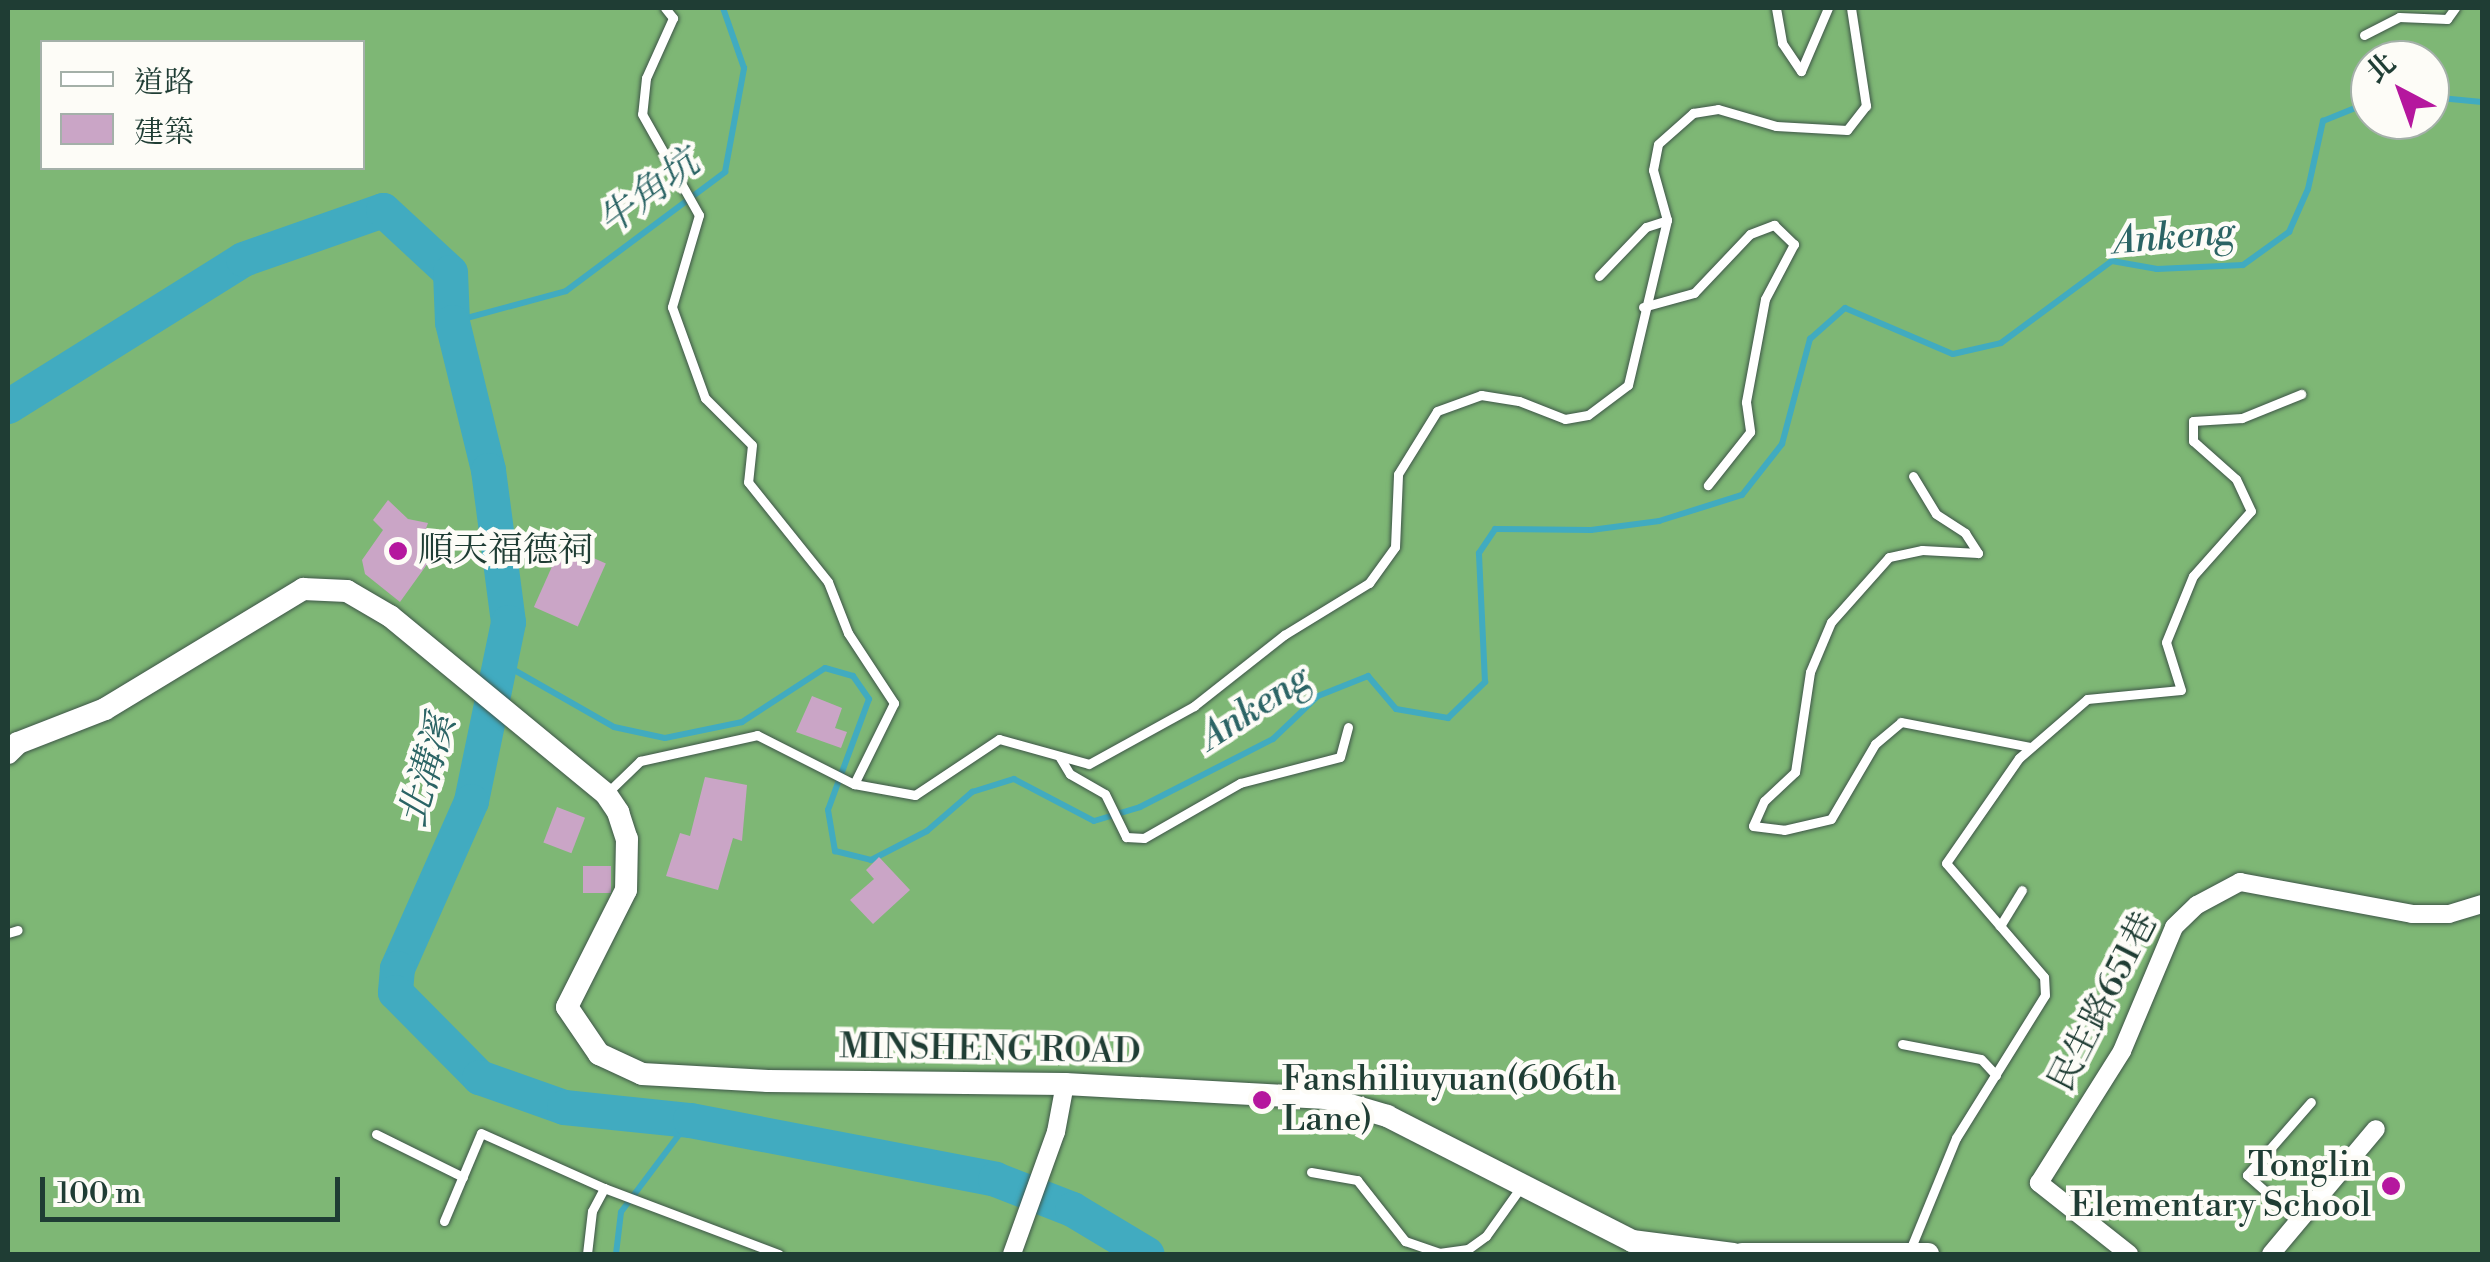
<!DOCTYPE html>
<html>
<head>
<meta charset="utf-8">
<style>
  body { margin:0 }
  #map { position:relative; width:2490px; height:1262px; overflow:hidden; background:#ecdebb; font-family:"Libre Bodoni","Noto Serif TC",serif }
  div>[style] { position:absolute }
  [style*='--x'] { left:calc(var(--x)*1px); top:calc(var(--y)*1px); width:calc(var(--w)*1px); rotate:calc(var(--a)*1deg) }
  .forest>* { inset:0; background:#7eb775 }
  .stream>* { height:6px; margin:-3px; padding:0 3px; transform-origin:3px; border-radius:3px; background:#41abc0 }
  .river>* { height:35px; margin:-17.5px; padding:0 17.5px; transform-origin:17.5px; border-radius:17.5px; background:#41abc0 }
  .building>* { inset:0; background:#caa5c6; transform-origin:0 0 }
  .roads { filter:drop-shadow(0 0 2px #3e5548) drop-shadow(0 0 2px #3e5548) }
  .lane>* { height:9px; margin:-4.5px; padding:0 4.5px; transform-origin:4.5px; border-radius:4.5px; background:#fff }
  .street>* { height:18px; margin:-9px; padding:0 9px; transform-origin:9px; border-radius:9px; background:#fff }
  .secondary>* { height:22px; margin:-11px; padding:0 11px; transform-origin:11px; border-radius:11px; background:#fff }
  .dots>* { width:28px; height:28px; translate:-50% -50%; box-sizing:border-box; border:5px solid #fdfcf7; border-radius:50% }
  span { translate:-50% -50%; white-space:nowrap; text-align:center; line-height:1.15; -webkit-text-stroke:9px #fdfcf7; paint-order:stroke }
  .poi-label { font-size:35px; color:#1f3d34 }
  .left { translate:0 -50%; text-align:left }
  .right { translate:-100% -50%; text-align:right }
  .street-label { font-size:35px; color:#1f3d34 }
  .water-label { font-size:38px; color:#2b6465; font-style:italic }
  .frame { position:absolute; inset:0; border:10px solid #1f3d34; pointer-events:none }
  .legend { position:absolute; left:40px; top:40px; width:325px; height:130px; box-sizing:border-box; background:#fdfcf7; border:2px solid #a4b0a9; margin:0; padding:12px 18px; list-style:none; font-size:30px; color:#1f3d34 }
  .legend li { display:flex; align-items:center; gap:20px; height:50px }
  .legend b { width:50px; border:2px solid #a4b0a9 }
  .north { position:absolute; left:2350px; top:40px; width:100px; height:100px; box-sizing:border-box; background:#fdfcf7; border:2px solid #a4b0a9; border-radius:50%; rotate:319deg; font-size:28px; font-weight:700; line-height:40px; text-align:center; color:#1f3d34 }
  .north::after { content:''; display:block; margin:auto; width:35px; height:45px; background:#b5179e; clip-path:polygon(50% 0,100% 100%,50% 72%,0 100%) }
  .scale { position:absolute; left:40px; top:1177px; width:300px; height:45px; box-sizing:border-box; border:5px solid #1f3d34; border-top:0; padding-left:12px; font-size:30px; line-height:35px; white-space:nowrap; color:#1f3d34; -webkit-text-stroke:8px #fdfcf7; paint-order:stroke }
</style>
</head>
<body>
<div id="map">
  <div class="forest">
    <div style="clip-path:polygon(evenodd,8px 8px,2482px 8px,2482px 1254px,8px 1254px,8px 8px,42px 42px,362px 42px,362px 168px,42px 168px,42px 42px,8px 8px,2370px 60px,2430px 60px,2430px 120px,2370px 120px,2370px 60px)"></div>
  </div>
  <div class="stream">
    <div style="--x:2430;--y:97;--w:52;--a:5.5"></div>
    <div style="--x:452;--y:322;--w:118;--a:-15.2"></div>
    <div style="--x:566;--y:291;--w:199;--a:-36.8"></div>
    <div style="--x:725;--y:172;--w:106;--a:-79.6"></div>
    <div style="--x:744;--y:68;--w:64;--a:-109.3"></div>
    <div style="--x:500;--y:662;--w:131;--a:29.7"></div>
    <div style="--x:614;--y:727;--w:52;--a:12.2"></div>
    <div style="--x:665;--y:738;--w:79;--a:-11.7"></div>
    <div style="--x:742;--y:722;--w:99;--a:-33"></div>
    <div style="--x:825;--y:668;--w:29;--a:16"></div>
    <div style="--x:853;--y:676;--w:28;--a:55"></div>
    <div style="--x:869;--y:699;--w:118;--a:110.3"></div>
    <div style="--x:828;--y:810;--w:42;--a:80.3"></div>
    <div style="--x:835;--y:851;--w:37;--a:14"></div>
    <div style="--x:871;--y:860;--w:63;--a:-27.4"></div>
    <div style="--x:927;--y:831;--w:60;--a:-40.9"></div>
    <div style="--x:972;--y:792;--w:44;--a:-17.2"></div>
    <div style="--x:1014;--y:779;--w:90;--a:27.7"></div>
    <div style="--x:1094;--y:821;--w:48;--a:-16.9"></div>
    <div style="--x:1140;--y:807;--w:149;--a:-27.1"></div>
    <div style="--x:1273;--y:739;--w:62;--a:-43.7"></div>
    <div style="--x:1318;--y:696;--w:54;--a:-21.8"></div>
    <div style="--x:1368;--y:676;--w:43;--a:49.7"></div>
    <div style="--x:1396;--y:709;--w:53;--a:9.8"></div>
    <div style="--x:1448;--y:718;--w:52;--a:-44.2"></div>
    <div style="--x:1485;--y:682;--w:129;--a:-92.7"></div>
    <div style="--x:1479;--y:553;--w:29;--a:-56"></div>
    <div style="--x:1495;--y:529;--w:96;--a:0.6"></div>
    <div style="--x:1591;--y:530;--w:69;--a:-7.5"></div>
    <div style="--x:1659;--y:521;--w:87;--a:-17.4"></div>
    <div style="--x:1742;--y:495;--w:65;--a:-51.9"></div>
    <div style="--x:1782;--y:444;--w:109;--a:-75.1"></div>
    <div style="--x:1810;--y:339;--w:47;--a:-41.5"></div>
    <div style="--x:1845;--y:308;--w:117;--a:23.1"></div>
    <div style="--x:1953;--y:354;--w:49;--a:-12.9"></div>
    <div style="--x:2001;--y:343;--w:138;--a:-36.5"></div>
    <div style="--x:2112;--y:261;--w:46;--a:10.1"></div>
    <div style="--x:2157;--y:269;--w:86;--a:-2.7"></div>
    <div style="--x:2243;--y:265;--w:57;--a:-35.7"></div>
    <div style="--x:2289;--y:232;--w:47;--a:-66.2"></div>
    <div style="--x:2308;--y:189;--w:70;--a:-77.6"></div>
    <div style="--x:2323;--y:121;--w:51;--a:-22"></div>
    <div style="--x:616;--y:1254;--w:42;--a:-83.2"></div>
    <div style="--x:621;--y:1212;--w:115;--a:-53.1"></div>
  </div>
  <div class="river">
    <div style="--x:8;--y:406;--w:277;--a:-32"></div>
    <div style="--x:243;--y:259;--w:148;--a:-19.3"></div>
    <div style="--x:383;--y:210;--w:91;--a:42.8"></div>
    <div style="--x:450;--y:272;--w:50;--a:87.7"></div>
    <div style="--x:452;--y:322;--w:152;--a:76.3"></div>
    <div style="--x:488;--y:470;--w:153;--a:82.5"></div>
    <div style="--x:508;--y:622;--w:183;--a:101.7"></div>
    <div style="--x:471;--y:801;--w:183;--a:113.9"></div>
    <div style="--x:397;--y:968;--w:24;--a:95"></div>
    <div style="--x:395;--y:992;--w:120;--a:45.3"></div>
    <div style="--x:479;--y:1077;--w:90;--a:19.4"></div>
    <div style="--x:564;--y:1107;--w:127;--a:5.9"></div>
    <div style="--x:690;--y:1120;--w:311;--a:10.9"></div>
    <div style="--x:995;--y:1179;--w:83;--a:21.3"></div>
    <div style="--x:1072;--y:1209;--w:87;--a:31"></div>
  </div>
  <div class="building">
    <div style="clip-path:polygon(388px 500px,408px 519px,428px 523px,420px 545px,433px 556px,400px 602px,365px 574px,362px 560px,383px 530px,373px 520px)"></div>
    <div style="left:562px;top:544px;width:48px;height:69px;rotate:24deg"></div>
    <div style="clip-path:polygon(812px 696px,842px 708px,835px 728px,847px 732px,841px 748px,796px 732px)"></div>
    <div style="clip-path:polygon(705px 777px,747px 785px,742px 841px,733px 838px,718px 890px,666px 876px,680px 833px,690px 836px)"></div>
    <div style="left:557px;top:807px;width:30px;height:38px;rotate:21deg"></div>
    <div style="clip-path:polygon(879px 857px,910px 890px,873px 924px,850px 900px,874px 879px,866px 870px)"></div>
    <div style="left:583px;top:866px;width:28px;height:27px"></div>
  </div>
  <div class="roads">
    <div class="lane">
      <div style="--x:665;--y:8;--w:13;--a:51"></div>
      <div style="--x:673;--y:18;--w:66;--a:114.2"></div>
      <div style="--x:646;--y:78;--w:36;--a:96"></div>
      <div style="--x:642;--y:114;--w:116;--a:60.6"></div>
      <div style="--x:699;--y:215;--w:96;--a:106.4"></div>
      <div style="--x:672;--y:307;--w:97;--a:70.1"></div>
      <div style="--x:705;--y:398;--w:66;--a:45"></div>
      <div style="--x:752;--y:445;--w:37;--a:96"></div>
      <div style="--x:748;--y:482;--w:128;--a:51.3"></div>
      <div style="--x:828;--y:582;--w:55;--a:68.6"></div>
      <div style="--x:848;--y:633;--w:84;--a:56.7"></div>
      <div style="--x:894;--y:703;--w:90;--a:116.3"></div>
      <div style="--x:1776;--y:8;--w:36;--a:80"></div>
      <div style="--x:1782;--y:43;--w:34;--a:56"></div>
      <div style="--x:1801;--y:71;--w:69;--a:-66.8"></div>
      <div style="--x:2364;--y:35;--w:39;--a:-27"></div>
      <div style="--x:2399;--y:17;--w:48;--a:2.4"></div>
      <div style="--x:2447;--y:19;--w:14;--a:-54"></div>
      <div style="--x:1599;--y:276;--w:68;--a:-46.2"></div>
      <div style="--x:1646;--y:227;--w:22;--a:-18"></div>
      <div style="--x:1643;--y:307;--w:53;--a:-15.4"></div>
      <div style="--x:1694;--y:293;--w:81;--a:-46.5"></div>
      <div style="--x:1750;--y:234;--w:26;--a:-21"></div>
      <div style="--x:1774;--y:225;--w:28;--a:44"></div>
      <div style="--x:1794;--y:244;--w:62;--a:117.8"></div>
      <div style="--x:1765;--y:299;--w:105;--a:100.5"></div>
      <div style="--x:1746;--y:402;--w:30;--a:82"></div>
      <div style="--x:1750;--y:432;--w:68;--a:128.4"></div>
      <div style="--x:1913;--y:476;--w:44;--a:58.8"></div>
      <div style="--x:1936;--y:514;--w:35;--a:33"></div>
      <div style="--x:1965;--y:533;--w:24;--a:57"></div>
      <div style="--x:1978;--y:553;--w:56;--a:-176.9"></div>
      <div style="--x:1922;--y:550;--w:34;--a:168"></div>
      <div style="--x:1889;--y:557;--w:87;--a:131.7"></div>
      <div style="--x:1831;--y:622;--w:54;--a:112.8"></div>
      <div style="--x:1810;--y:672;--w:101;--a:98.5"></div>
      <div style="--x:1795;--y:772;--w:42;--a:136.9"></div>
      <div style="--x:1764;--y:801;--w:27;--a:114"></div>
      <div style="--x:1753;--y:826;--w:31;--a:7"></div>
      <div style="--x:1784;--y:830;--w:48;--a:-13.2"></div>
      <div style="--x:1831;--y:819;--w:87;--a:-59.6"></div>
      <div style="--x:1875;--y:744;--w:34;--a:-40"></div>
      <div style="--x:1901;--y:722;--w:132;--a:10.9"></div>
      <div style="--x:1059;--y:756;--w:21;--a:59"></div>
      <div style="--x:1070;--y:774;--w:40;--a:29.7"></div>
      <div style="--x:1105;--y:794;--w:48;--a:64"></div>
      <div style="--x:1126;--y:837;--w:18;--a:3"></div>
      <div style="--x:1144;--y:838;--w:111;--a:-29.8"></div>
      <div style="--x:1240;--y:783;--w:103;--a:-14.6"></div>
      <div style="--x:1340;--y:757;--w:31;--a:-75"></div>
      <div style="--x:608;--y:792;--w:45;--a:-44.1"></div>
      <div style="--x:640;--y:761;--w:120;--a:-12.5"></div>
      <div style="--x:757;--y:735;--w:109;--a:26.8"></div>
      <div style="--x:854;--y:784;--w:62;--a:10.2"></div>
      <div style="--x:915;--y:795;--w:101;--a:-33.7"></div>
      <div style="--x:999;--y:739;--w:93;--a:15.5"></div>
      <div style="--x:1089;--y:764;--w:120;--a:-28.9"></div>
      <div style="--x:1194;--y:706;--w:115;--a:-38.3"></div>
      <div style="--x:1284;--y:635;--w:100;--a:-31.5"></div>
      <div style="--x:1369;--y:583;--w:44;--a:-54.2"></div>
      <div style="--x:1395;--y:547;--w:73;--a:-87.6"></div>
      <div style="--x:1398;--y:474;--w:74;--a:-58.2"></div>
      <div style="--x:1437;--y:411;--w:47;--a:-20"></div>
      <div style="--x:1481;--y:395;--w:38;--a:9"></div>
      <div style="--x:1519;--y:401;--w:49;--a:21.4"></div>
      <div style="--x:1565;--y:419;--w:23;--a:-10"></div>
      <div style="--x:1588;--y:415;--w:50;--a:-36.9"></div>
      <div style="--x:1628;--y:385;--w:170;--a:-76.7"></div>
      <div style="--x:1667;--y:220;--w:52;--a:-105.6"></div>
      <div style="--x:1653;--y:170;--w:26;--a:-79"></div>
      <div style="--x:1658;--y:144;--w:47;--a:-41.5"></div>
      <div style="--x:1693;--y:113;--w:25;--a:-9"></div>
      <div style="--x:1718;--y:109;--w:60;--a:16.3"></div>
      <div style="--x:1776;--y:126;--w:71;--a:3.2"></div>
      <div style="--x:1847;--y:130;--w:31;--a:-52"></div>
      <div style="--x:1866;--y:106;--w:99;--a:-98.7"></div>
      <div style="--x:2000;--y:926;--w:42;--a:-58.6"></div>
      <div style="--x:8;--y:933;--w:10;--a:-17"></div>
      <div style="--x:1902;--y:1044;--w:80;--a:10.8"></div>
      <div style="--x:1981;--y:1059;--w:22;--a:47"></div>
      <div style="--x:376;--y:1134;--w:97;--a:26.3"></div>
      <div style="--x:1311;--y:1172;--w:47;--a:9.9"></div>
      <div style="--x:1357;--y:1180;--w:78;--a:51.8"></div>
      <div style="--x:1405;--y:1241;--w:36;--a:19"></div>
      <div style="--x:1439;--y:1253;--w:29;--a:-8"></div>
      <div style="--x:1468;--y:1249;--w:22;--a:-36"></div>
      <div style="--x:1486;--y:1236;--w:60;--a:-54.5"></div>
      <div style="--x:444;--y:1221;--w:95;--a:-67.2"></div>
      <div style="--x:481;--y:1133;--w:135;--a:24.1"></div>
      <div style="--x:2300;--y:1222;--w:71;--a:-138.4"></div>
      <div style="--x:2247;--y:1175;--w:97;--a:-48.8"></div>
      <div style="--x:1910;--y:1250;--w:121;--a:-67.7"></div>
      <div style="--x:1956;--y:1138;--w:168;--a:-58.1"></div>
      <div style="--x:2045;--y:995;--w:18;--a:-93"></div>
      <div style="--x:2044;--y:977;--w:150;--a:-130.7"></div>
      <div style="--x:1946;--y:863;--w:128;--a:-55.2"></div>
      <div style="--x:2019;--y:758;--w:90;--a:-40.9"></div>
      <div style="--x:2087;--y:699;--w:94;--a:-5.5"></div>
      <div style="--x:2181;--y:690;--w:50;--a:-107.4"></div>
      <div style="--x:2166;--y:642;--w:71;--a:-67.8"></div>
      <div style="--x:2193;--y:576;--w:87;--a:-48.3"></div>
      <div style="--x:2251;--y:511;--w:35;--a:-115"></div>
      <div style="--x:2236;--y:479;--w:57;--a:-138.5"></div>
      <div style="--x:2193;--y:441;--w:20;--a:-90"></div>
      <div style="--x:2193;--y:421;--w:49;--a:-3.5"></div>
      <div style="--x:2242;--y:418;--w:64;--a:-22.1"></div>
      <div style="--x:587;--y:1254;--w:43;--a:-83.4"></div>
      <div style="--x:592;--y:1211;--w:26;--a:-62"></div>
      <div style="--x:604;--y:1188;--w:187;--a:20.7"></div>
    </div>
    <div class="street">
      <div style="--x:1012;--y:1254;--w:130;--a:-70.2"></div>
      <div style="--x:1056;--y:1132;--w:49;--a:-79.4"></div>
      <div style="--x:2129;--y:1254;--w:115;--a:-141.7"></div>
      <div style="--x:2039;--y:1183;--w:156;--a:-57.8"></div>
      <div style="--x:2122;--y:1051;--w:134;--a:-67.2"></div>
      <div style="--x:2174;--y:927;--w:32;--a:-44"></div>
      <div style="--x:2197;--y:905;--w:49;--a:-28.1"></div>
      <div style="--x:2240;--y:882;--w:175;--a:10.5"></div>
      <div style="--x:2412;--y:914;--w:37;--a:0"></div>
      <div style="--x:2449;--y:914;--w:34;--a:-17"></div>
      <div style="--x:2271;--y:1254;--w:163;--a:-50"></div>
    </div>
    <div class="secondary">
      <div style="--x:8;--y:753;--w:14;--a:-45"></div>
      <div style="--x:18;--y:743;--w:93;--a:-21.3"></div>
      <div style="--x:105;--y:709;--w:232;--a:-31.2"></div>
      <div style="--x:303;--y:589;--w:44;--a:2.6"></div>
      <div style="--x:347;--y:591;--w:50;--a:30.2"></div>
      <div style="--x:390;--y:616;--w:280;--a:39.5"></div>
      <div style="--x:606;--y:794;--w:22;--a:56"></div>
      <div style="--x:618;--y:812;--w:28;--a:72"></div>
      <div style="--x:627;--y:839;--w:51;--a:91.1"></div>
      <div style="--x:626;--y:890;--w:131;--a:116.8"></div>
      <div style="--x:567;--y:1007;--w:57;--a:55.8"></div>
      <div style="--x:599;--y:1054;--w:47;--a:24.9"></div>
      <div style="--x:642;--y:1074;--w:126;--a:3.2"></div>
      <div style="--x:768;--y:1081;--w:297;--a:0.6"></div>
      <div style="--x:1065;--y:1084;--w:261;--a:3.1"></div>
      <div style="--x:1326;--y:1098;--w:64;--a:16.4"></div>
      <div style="--x:1387;--y:1116;--w:275;--a:27"></div>
      <div style="--x:1632;--y:1241;--w:102;--a:7.3"></div>
      <div style="--x:1742;--y:1254;--w:186;--a:0"></div>
    </div>
  </div>
  <div class="dots">
    <div style="left:398px;top:551px;background:#b5179e"></div>
    <div style="left:1262px;top:1100px;background:#b5179e"></div>
    <div style="left:2391px;top:1186px;background:#b5179e"></div>
  </div>
  <div class="poi-label">
    <span class="left" style="left:418px;top:551px">順天福德祠</span>
    <span class="left" style="left:1282px;top:1100px">Fanshiliuyuan(606th<br>Lane)</span>
    <span class="right" style="left:2371px;top:1186px">Tonglin<br>Elementary School</span>
  </div>
  <div class="street-label">
    <span style="left:2104px;top:1002px;rotate:-63deg">民生路651巷</span>
    <span style="left:990px;top:1050px;rotate:1deg">MINSHENG ROAD</span>
  </div>
  <div class="water-label">
    <span style="left:649px;top:193px;rotate:-37deg">牛角坑</span>
    <span style="left:2174px;top:237px;rotate:-5deg">Ankeng</span>
    <span style="left:1255px;top:708px;rotate:-33deg">Ankeng</span>
    <span style="left:428px;top:771px;rotate:-74deg">北溝溪</span>
  </div>
  <div class="frame"></div>
  <ul class="legend">
  <li><b style="height:12px;background:#fff"></b>道路</li>
  <li><b style="height:28px;background:#caa5c6"></b>建築</li>
  </ul>
  <div class="north">北</div>
  <div class="scale">100 m</div>
</div>
</body>
</html>
